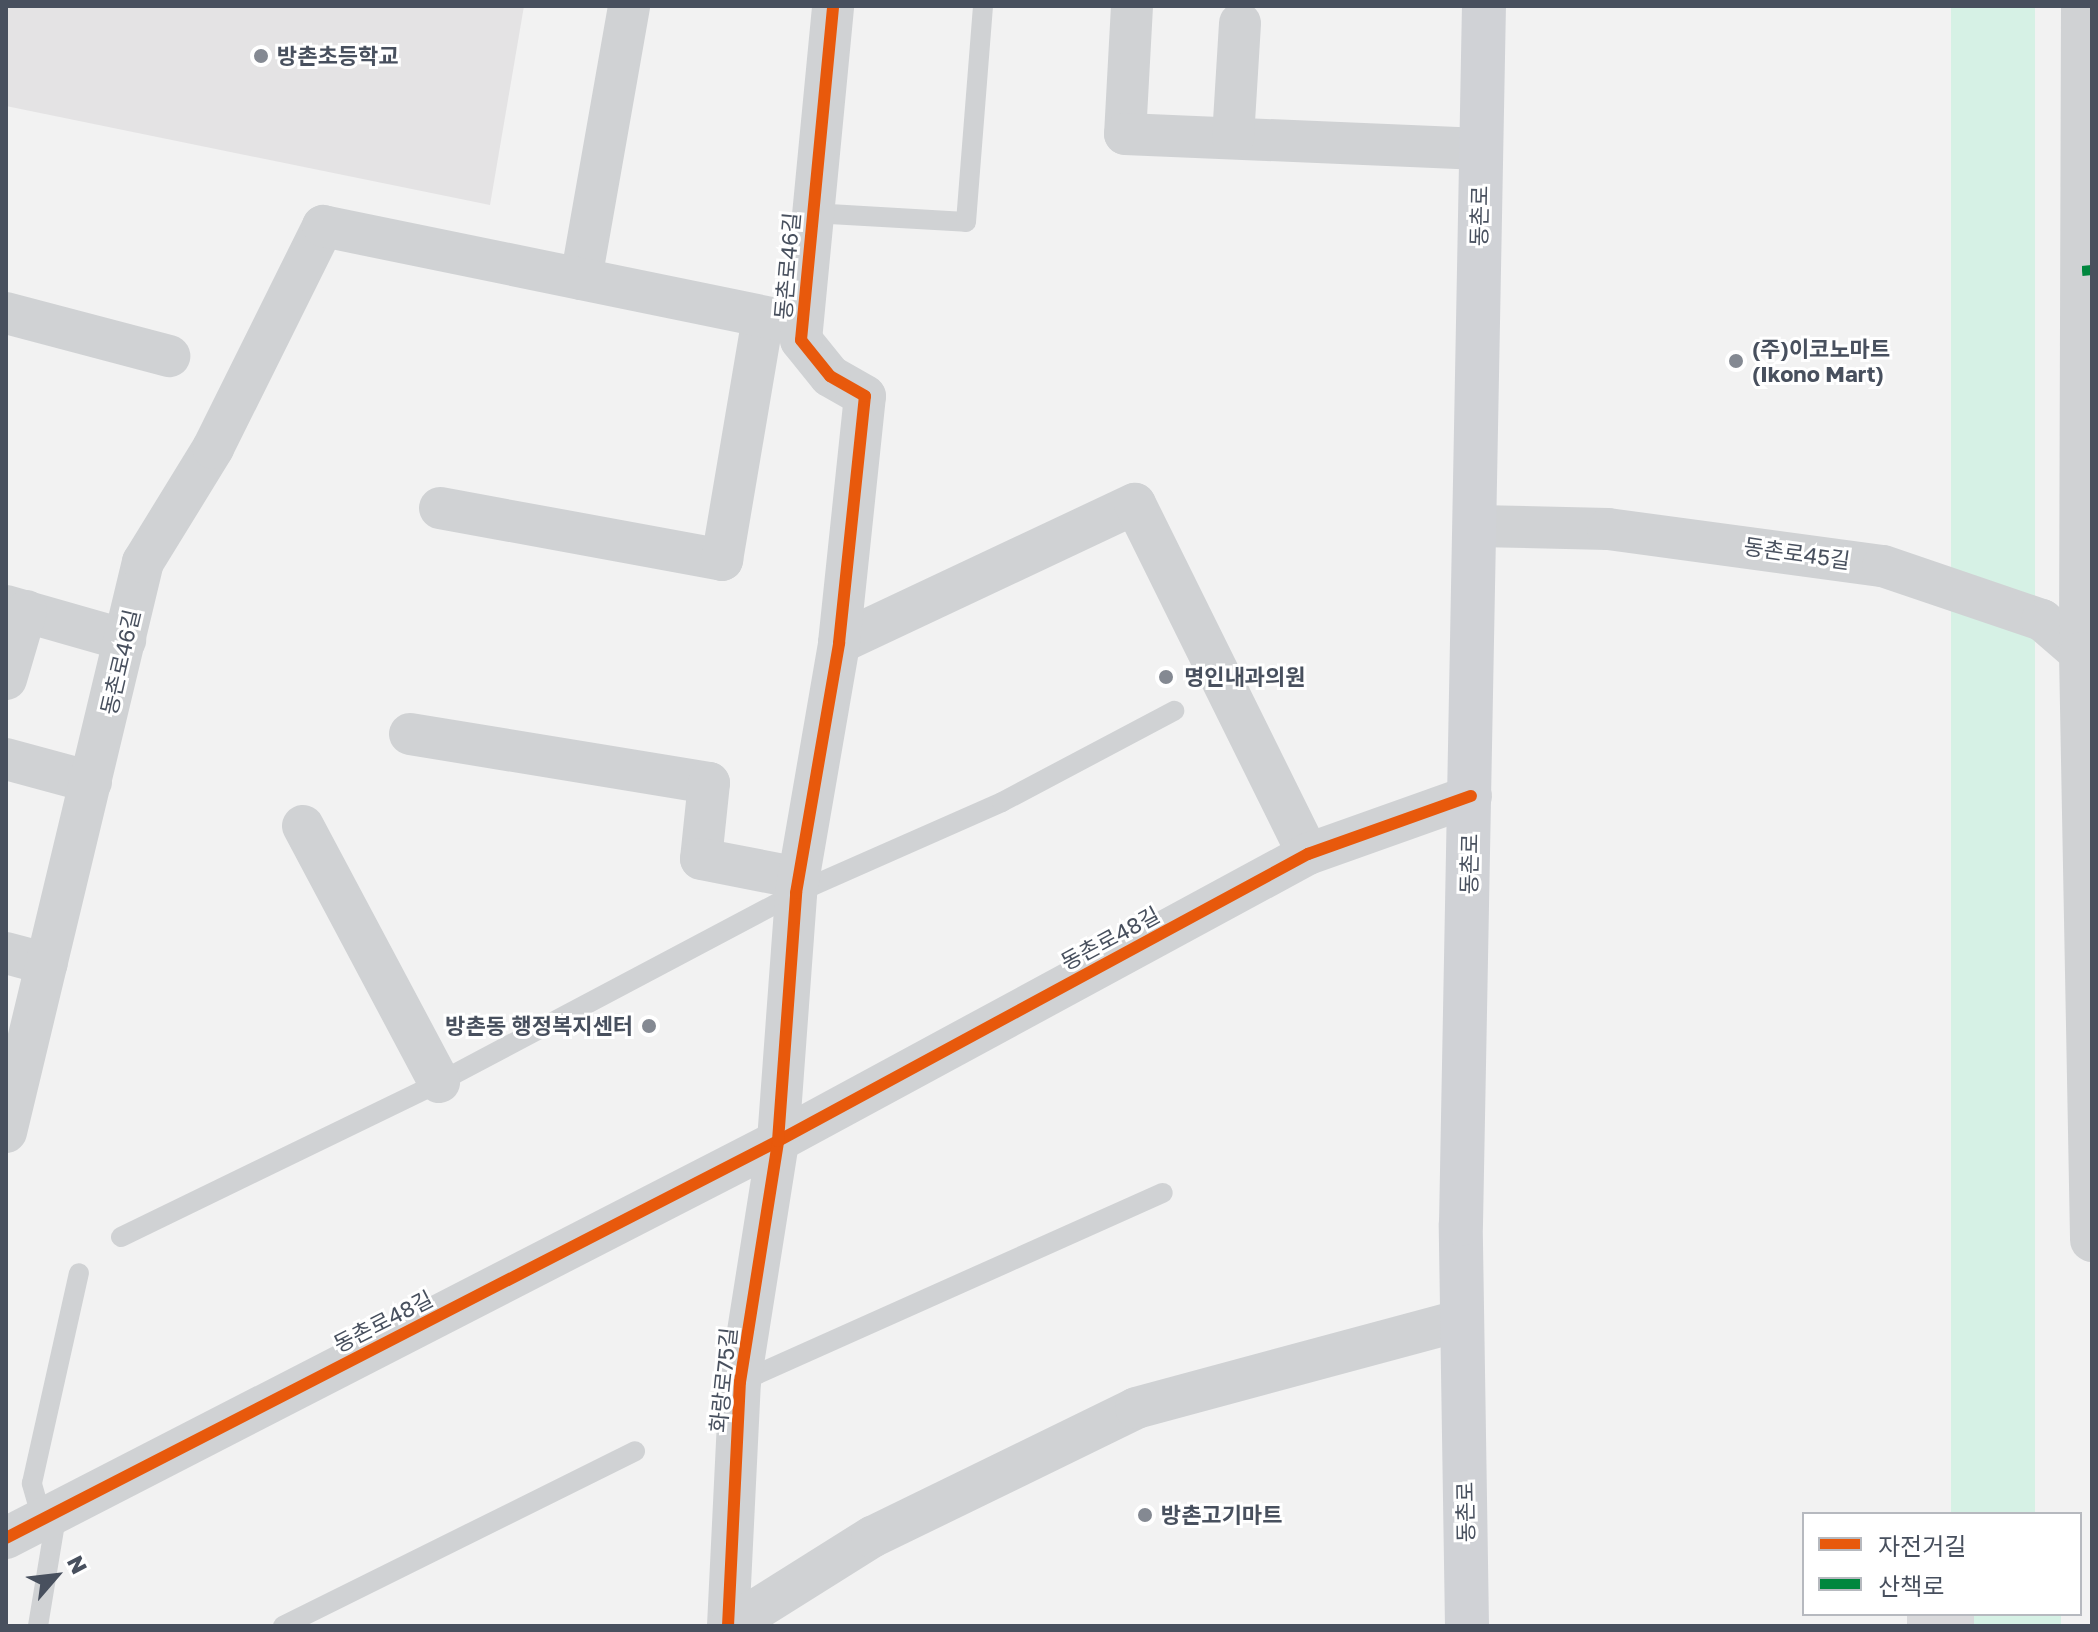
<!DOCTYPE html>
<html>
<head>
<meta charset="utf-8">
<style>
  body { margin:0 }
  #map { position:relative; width:2098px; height:1632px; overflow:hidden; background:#f2f2f2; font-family:"Golos Text","Noto Sans KR",sans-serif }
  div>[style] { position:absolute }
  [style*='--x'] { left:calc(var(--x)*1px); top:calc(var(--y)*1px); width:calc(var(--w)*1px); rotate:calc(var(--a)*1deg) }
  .education>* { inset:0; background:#e4e3e4 }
  .green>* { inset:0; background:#d6f1e5; transform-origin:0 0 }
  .building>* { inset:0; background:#d9d9db; transform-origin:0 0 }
  .service>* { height:20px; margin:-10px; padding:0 10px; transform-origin:10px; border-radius:10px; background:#d0d2d4 }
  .minor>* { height:42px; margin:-21px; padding:0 21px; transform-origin:21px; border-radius:21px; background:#d0d2d4 }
  .tertiary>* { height:44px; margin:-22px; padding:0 22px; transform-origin:22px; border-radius:22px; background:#d0d2d4 }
  .secondary>* { height:44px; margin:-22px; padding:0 22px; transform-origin:22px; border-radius:22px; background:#d0d2d6 }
  .quiet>* { height:10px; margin-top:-5px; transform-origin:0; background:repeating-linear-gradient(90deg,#00873e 0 20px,transparent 0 30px) }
  .cycleway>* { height:12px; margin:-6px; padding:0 6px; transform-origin:6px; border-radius:6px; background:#e8590c }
  .dots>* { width:22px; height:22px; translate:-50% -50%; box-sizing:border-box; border:4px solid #fff; border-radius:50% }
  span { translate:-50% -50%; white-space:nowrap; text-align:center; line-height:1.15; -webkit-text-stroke:6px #fff; paint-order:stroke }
  .poi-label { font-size:22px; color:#48505e; font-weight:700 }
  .left { translate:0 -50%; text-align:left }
  .right { translate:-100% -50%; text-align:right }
  .street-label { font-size:22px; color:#48505e }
  .frame { position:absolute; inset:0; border:8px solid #48505e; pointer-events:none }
  .legend { position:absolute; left:1802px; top:1512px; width:280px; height:104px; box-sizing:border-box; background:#fff; border:2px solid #b6b9bf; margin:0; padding:10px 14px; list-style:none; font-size:24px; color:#48505e }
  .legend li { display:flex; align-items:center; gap:16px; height:40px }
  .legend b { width:40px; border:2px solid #b6b9bf }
  .north { position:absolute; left:16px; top:1536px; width:80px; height:80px; -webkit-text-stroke:6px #fff; paint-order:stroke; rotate:62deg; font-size:22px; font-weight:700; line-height:32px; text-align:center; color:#48505e }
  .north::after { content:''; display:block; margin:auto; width:28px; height:36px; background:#48505e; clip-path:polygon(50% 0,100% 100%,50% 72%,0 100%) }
</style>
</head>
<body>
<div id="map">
  <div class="education">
    <div style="clip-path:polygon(6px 6px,524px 6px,490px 205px,6px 106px)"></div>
  </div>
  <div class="green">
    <div style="left:1951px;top:6px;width:84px;height:1508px"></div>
    <div style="left:1970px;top:1614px;width:91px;height:12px"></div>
  </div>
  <div class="building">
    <div style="left:1907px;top:1614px;width:67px;height:12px"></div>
  </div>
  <div class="service">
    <div style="--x:812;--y:213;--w:154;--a:3.3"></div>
    <div style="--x:966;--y:222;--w:217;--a:-85.5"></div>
    <div style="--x:121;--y:1237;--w:343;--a:-25.9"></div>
    <div style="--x:430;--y:1087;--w:414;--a:-27.9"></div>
    <div style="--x:796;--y:893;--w:225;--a:-23.8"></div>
    <div style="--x:1002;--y:802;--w:195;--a:-27.9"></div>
    <div style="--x:740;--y:1382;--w:463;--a:-24.1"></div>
    <div style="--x:42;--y:1519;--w:37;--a:-106"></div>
    <div style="--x:32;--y:1483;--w:215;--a:-77.4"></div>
    <div style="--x:38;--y:1626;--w:117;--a:-80.6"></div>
    <div style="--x:283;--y:1626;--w:393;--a:-26.4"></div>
  </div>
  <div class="minor">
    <div style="--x:1132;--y:6;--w:128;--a:93.1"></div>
    <div style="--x:1125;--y:134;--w:356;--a:2.4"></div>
    <div style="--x:1233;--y:138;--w:115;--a:-86.5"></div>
    <div style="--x:581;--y:279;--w:277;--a:-80"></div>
    <div style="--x:6;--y:313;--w:169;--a:14.8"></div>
    <div style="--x:440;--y:508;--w:287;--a:10.4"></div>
    <div style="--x:722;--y:560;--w:246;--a:-80.4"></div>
    <div style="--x:1477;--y:526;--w:131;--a:1.3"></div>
    <div style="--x:1608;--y:529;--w:277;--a:7.7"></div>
    <div style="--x:1883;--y:566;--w:168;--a:18.8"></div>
    <div style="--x:2042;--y:620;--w:66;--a:40.7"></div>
    <div style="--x:6;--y:606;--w:124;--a:15.9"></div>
    <div style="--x:839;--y:643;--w:327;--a:-25.2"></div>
    <div style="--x:1135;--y:504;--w:390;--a:63.7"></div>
    <div style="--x:6;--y:679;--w:71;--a:-73.6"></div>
    <div style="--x:410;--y:734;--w:303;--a:9.3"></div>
    <div style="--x:709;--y:783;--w:76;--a:96"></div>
    <div style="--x:701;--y:859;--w:100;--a:11"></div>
    <div style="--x:6;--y:759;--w:88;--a:15.1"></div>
    <div style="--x:303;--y:826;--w:290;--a:62"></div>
    <div style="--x:6;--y:953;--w:42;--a:15"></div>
    <div style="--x:6;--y:1132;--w:586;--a:-76.49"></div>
    <div style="--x:143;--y:562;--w:134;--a:-58.4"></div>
    <div style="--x:213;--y:448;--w:248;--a:-63.6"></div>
    <div style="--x:323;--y:226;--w:489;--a:11.6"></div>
    <div style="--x:6;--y:1538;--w:868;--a:-27.21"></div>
    <div style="--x:778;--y:1141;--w:603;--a:-28.44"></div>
    <div style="--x:1308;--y:854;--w:173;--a:-19.6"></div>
    <div style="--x:728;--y:1626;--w:244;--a:-87.2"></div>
    <div style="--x:740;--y:1382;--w:244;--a:-81"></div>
    <div style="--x:778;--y:1141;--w:249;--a:-85.8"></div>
    <div style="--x:796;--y:893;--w:254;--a:-80.2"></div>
    <div style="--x:839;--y:643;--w:248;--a:-84"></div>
    <div style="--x:865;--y:396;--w:40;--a:-150.3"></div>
    <div style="--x:830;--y:376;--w:46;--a:-128.9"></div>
    <div style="--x:801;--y:340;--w:336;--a:-84.5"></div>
    <div style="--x:730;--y:1626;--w:168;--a:-32.1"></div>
    <div style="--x:872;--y:1537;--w:294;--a:-26"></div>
    <div style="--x:1136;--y:1408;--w:338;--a:-15.1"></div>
  </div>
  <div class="tertiary">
    <div style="--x:2083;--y:6;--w:648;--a:90.18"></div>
    <div style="--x:2081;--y:654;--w:586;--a:88.92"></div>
  </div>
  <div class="secondary">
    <div style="--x:1467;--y:1626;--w:402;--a:-90.9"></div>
    <div style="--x:1461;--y:1224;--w:1218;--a:-88.92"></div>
  </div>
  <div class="quiet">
    <div style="--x:2082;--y:271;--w:10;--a:-6"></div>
  </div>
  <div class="cycleway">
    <div style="--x:6;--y:1538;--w:868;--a:-27.21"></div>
    <div style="--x:778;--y:1141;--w:603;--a:-28.44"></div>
    <div style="--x:1308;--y:854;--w:173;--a:-19.6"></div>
    <div style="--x:728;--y:1626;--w:244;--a:-87.2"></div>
    <div style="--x:740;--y:1382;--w:244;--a:-81"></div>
    <div style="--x:778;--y:1141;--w:249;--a:-85.8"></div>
    <div style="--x:796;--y:893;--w:254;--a:-80.2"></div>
    <div style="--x:839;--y:643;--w:248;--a:-84"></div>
    <div style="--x:865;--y:396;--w:40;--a:-150.3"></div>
    <div style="--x:830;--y:376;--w:46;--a:-128.9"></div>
    <div style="--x:801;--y:340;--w:336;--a:-84.5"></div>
  </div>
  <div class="dots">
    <div style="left:261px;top:56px;background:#848992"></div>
    <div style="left:1736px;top:361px;background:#848992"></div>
    <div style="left:1166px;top:677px;background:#848992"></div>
    <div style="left:649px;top:1026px;background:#848992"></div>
    <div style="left:1145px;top:1515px;background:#848992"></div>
  </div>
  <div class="poi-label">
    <span class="left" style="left:277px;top:56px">방촌초등학교</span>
    <span class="left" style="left:1752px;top:361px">(주)이코노마트<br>(Ikono Mart)</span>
    <span class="left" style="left:1184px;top:677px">명인내과의원</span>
    <span class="right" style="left:633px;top:1026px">방촌동 행정복지센터</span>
    <span class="left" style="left:1161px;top:1515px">방촌고기마트</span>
  </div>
  <div class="street-label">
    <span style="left:1479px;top:216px;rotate:-89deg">동촌로</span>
    <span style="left:787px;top:266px;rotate:-85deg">동촌로46길</span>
    <span style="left:1797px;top:553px;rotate:8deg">동촌로45길</span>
    <span style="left:120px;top:662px;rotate:-77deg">동촌로46길</span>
    <span style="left:1469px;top:864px;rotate:-89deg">동촌로</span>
    <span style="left:1110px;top:938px;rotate:-28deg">동촌로48길</span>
    <span style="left:383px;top:1321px;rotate:-27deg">동촌로48길</span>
    <span style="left:723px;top:1380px;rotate:-84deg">화랑로75길</span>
    <span style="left:1465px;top:1512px;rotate:-91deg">동촌로</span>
  </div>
  <div class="frame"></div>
  <ul class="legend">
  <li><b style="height:10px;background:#e8590c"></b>자전거길</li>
  <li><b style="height:10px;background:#00873e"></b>산책로</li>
  </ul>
  <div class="north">N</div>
</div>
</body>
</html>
